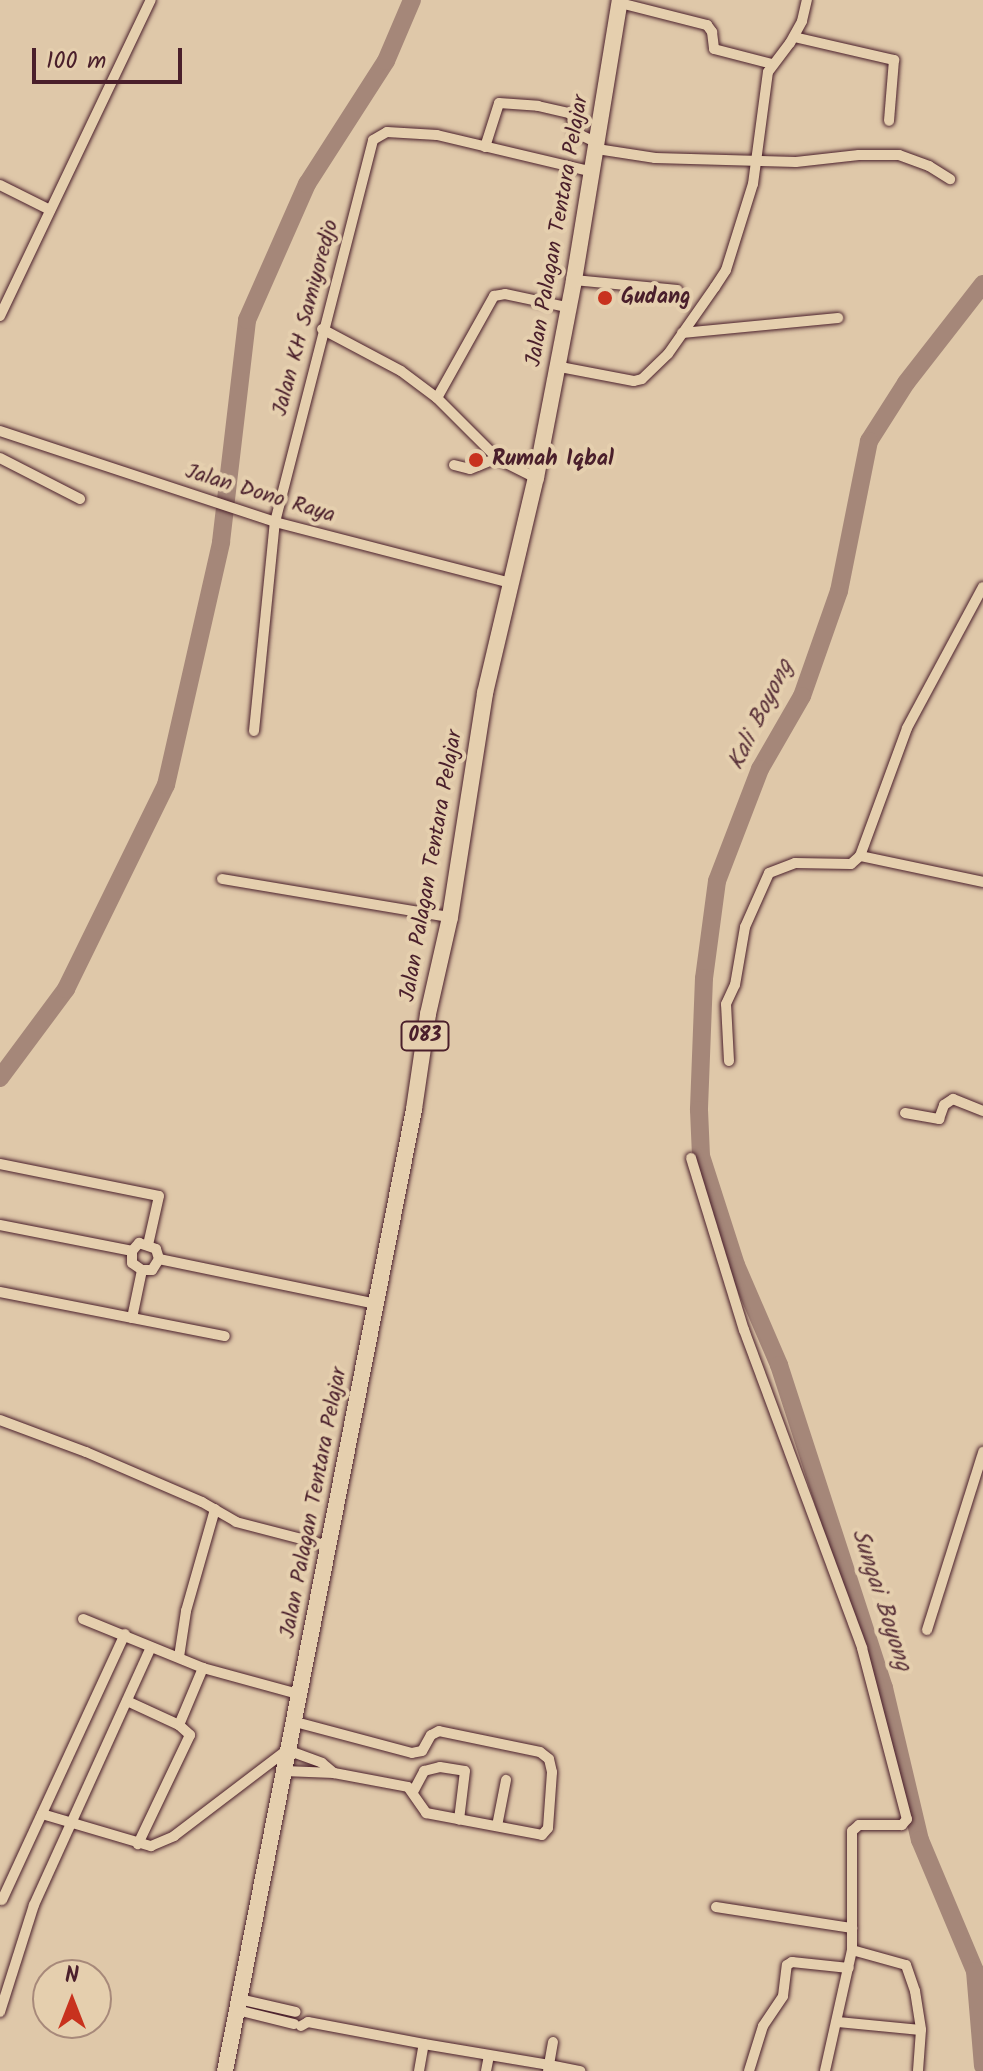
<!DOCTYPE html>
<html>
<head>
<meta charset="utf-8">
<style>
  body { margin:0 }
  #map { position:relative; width:983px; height:2071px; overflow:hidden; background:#dfc8a9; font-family:Kalam,sans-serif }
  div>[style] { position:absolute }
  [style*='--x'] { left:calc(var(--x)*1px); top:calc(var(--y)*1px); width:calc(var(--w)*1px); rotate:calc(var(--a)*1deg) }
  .river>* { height:18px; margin:-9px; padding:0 9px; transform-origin:9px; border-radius:9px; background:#a58779 }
  .roads { filter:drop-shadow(0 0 2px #4a1f2b) drop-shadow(0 0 2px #4a1f2b) }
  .street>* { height:10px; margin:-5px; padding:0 5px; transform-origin:5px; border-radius:5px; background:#e5cfae }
  .primary>* { height:16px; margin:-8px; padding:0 8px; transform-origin:8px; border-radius:8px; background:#e5cfae }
  .dots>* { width:22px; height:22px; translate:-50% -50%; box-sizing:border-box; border:4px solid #e5cfae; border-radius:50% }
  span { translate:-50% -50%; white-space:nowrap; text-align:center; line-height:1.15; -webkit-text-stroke:8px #e5cfae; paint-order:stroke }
  .shield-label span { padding:2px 6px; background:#e5cfae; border:2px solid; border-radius:6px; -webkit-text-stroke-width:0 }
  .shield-label { font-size:20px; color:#4a1f2b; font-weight:700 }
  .street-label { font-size:22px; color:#4a1f2b }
  .poi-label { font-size:22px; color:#4a1f2b; font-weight:700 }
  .left { translate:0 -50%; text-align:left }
  .water-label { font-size:24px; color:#5c343b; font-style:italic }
  .north { position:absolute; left:32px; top:1959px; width:80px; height:80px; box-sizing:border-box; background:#e5cfae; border:2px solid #a7897a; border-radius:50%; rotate:0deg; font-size:22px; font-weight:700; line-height:32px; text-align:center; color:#4a1f2b }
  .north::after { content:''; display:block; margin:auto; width:28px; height:36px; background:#c8321e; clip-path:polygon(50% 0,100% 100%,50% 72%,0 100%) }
  .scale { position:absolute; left:32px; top:48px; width:150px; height:36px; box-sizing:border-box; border:4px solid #4a1f2b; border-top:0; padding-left:10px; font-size:24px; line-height:28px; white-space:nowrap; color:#4a1f2b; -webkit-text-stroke:6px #e5cfae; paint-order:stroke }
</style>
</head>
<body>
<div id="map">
  <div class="river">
    <div style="--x:983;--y:284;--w:125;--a:127.9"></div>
    <div style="--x:906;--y:383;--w:69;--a:122.5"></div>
    <div style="--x:869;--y:441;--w:153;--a:101.3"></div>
    <div style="--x:839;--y:591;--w:111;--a:109.4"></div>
    <div style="--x:802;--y:696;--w:84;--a:119.9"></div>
    <div style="--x:760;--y:769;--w:120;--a:111"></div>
    <div style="--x:717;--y:881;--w:98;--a:97.6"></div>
    <div style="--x:704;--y:978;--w:132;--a:92.2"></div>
    <div style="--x:699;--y:1110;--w:46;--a:87.5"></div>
    <div style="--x:701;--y:1156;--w:114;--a:72.2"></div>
    <div style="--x:736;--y:1265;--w:109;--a:66.7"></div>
    <div style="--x:779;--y:1365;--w:340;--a:72"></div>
    <div style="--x:884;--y:1688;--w:156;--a:76.7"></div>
    <div style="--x:920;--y:1840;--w:142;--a:67.2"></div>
    <div style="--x:975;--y:1971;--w:95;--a:85.2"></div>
    <div style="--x:0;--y:1078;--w:111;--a:-53.4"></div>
    <div style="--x:66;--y:989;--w:227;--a:-63.9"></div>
    <div style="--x:166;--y:785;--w:249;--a:-77.2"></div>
    <div style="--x:221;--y:542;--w:224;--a:-83.3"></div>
    <div style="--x:247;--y:320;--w:149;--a:-66.2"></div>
    <div style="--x:307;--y:184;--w:146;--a:-57.3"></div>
    <div style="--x:386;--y:61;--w:66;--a:-66.9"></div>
  </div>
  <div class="roads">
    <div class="street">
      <div style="--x:620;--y:3;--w:90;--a:14.2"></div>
      <div style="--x:707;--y:25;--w:9;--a:54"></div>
      <div style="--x:712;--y:32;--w:17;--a:83"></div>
      <div style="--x:714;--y:49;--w:60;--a:14.5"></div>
      <div style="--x:794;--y:37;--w:103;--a:13"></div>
      <div style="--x:894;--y:60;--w:61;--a:94.7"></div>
      <div style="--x:485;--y:147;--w:46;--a:-72.3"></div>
      <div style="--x:499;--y:103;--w:39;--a:4"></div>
      <div style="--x:538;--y:106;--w:32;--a:13"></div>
      <div style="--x:569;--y:113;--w:4;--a:34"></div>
      <div style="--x:572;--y:115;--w:17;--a:83"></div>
      <div style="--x:574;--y:132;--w:26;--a:25"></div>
      <div style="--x:597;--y:149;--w:59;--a:8.8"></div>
      <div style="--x:655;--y:158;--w:141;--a:1.6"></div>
      <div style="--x:796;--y:162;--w:63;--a:-6.3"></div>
      <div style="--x:859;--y:155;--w:40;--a:0"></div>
      <div style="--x:899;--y:155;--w:32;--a:20"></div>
      <div style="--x:929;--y:166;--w:25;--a:32"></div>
      <div style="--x:0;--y:185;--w:56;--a:26.6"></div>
      <div style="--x:574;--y:280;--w:104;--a:5.5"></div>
      <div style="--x:0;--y:316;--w:350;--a:-64.5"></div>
      <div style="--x:322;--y:329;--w:89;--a:28"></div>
      <div style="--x:401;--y:371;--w:45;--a:36.9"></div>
      <div style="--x:437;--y:398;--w:86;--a:45"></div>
      <div style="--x:498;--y:459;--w:42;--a:26.6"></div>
      <div style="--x:682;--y:333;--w:157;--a:-5.5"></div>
      <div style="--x:555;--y:366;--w:80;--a:10.8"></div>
      <div style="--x:634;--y:381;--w:8;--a:-14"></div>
      <div style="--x:642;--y:379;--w:36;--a:-44"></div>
      <div style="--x:668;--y:354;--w:82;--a:-55"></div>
      <div style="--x:715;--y:287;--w:20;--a:-57"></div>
      <div style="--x:726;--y:270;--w:90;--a:-72.6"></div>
      <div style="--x:753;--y:184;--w:113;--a:-82.4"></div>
      <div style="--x:768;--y:72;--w:36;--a:-53"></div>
      <div style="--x:790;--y:43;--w:25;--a:-61"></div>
      <div style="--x:802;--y:21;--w:22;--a:-77"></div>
      <div style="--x:437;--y:398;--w:117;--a:-60.8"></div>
      <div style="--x:494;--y:296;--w:11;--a:-10"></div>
      <div style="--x:505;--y:294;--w:62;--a:12"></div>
      <div style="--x:0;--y:431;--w:290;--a:18.3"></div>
      <div style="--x:275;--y:522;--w:244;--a:14.5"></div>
      <div style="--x:0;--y:458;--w:90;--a:27.1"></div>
      <div style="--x:454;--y:465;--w:16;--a:14"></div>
      <div style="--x:470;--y:469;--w:29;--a:-22"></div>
      <div style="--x:254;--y:731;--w:210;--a:-84.3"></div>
      <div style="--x:275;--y:522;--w:394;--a:-75.6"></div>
      <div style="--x:373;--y:140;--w:16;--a:-30"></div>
      <div style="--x:387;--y:132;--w:50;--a:3.4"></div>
      <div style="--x:437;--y:135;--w:160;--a:13.3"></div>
      <div style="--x:860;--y:856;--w:126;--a:11.9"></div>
      <div style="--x:222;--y:879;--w:231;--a:9.5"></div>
      <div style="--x:729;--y:1061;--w:57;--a:-93"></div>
      <div style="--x:726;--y:1004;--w:21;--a:-65"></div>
      <div style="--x:735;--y:985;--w:59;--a:-80.2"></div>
      <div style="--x:745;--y:927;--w:59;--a:-66"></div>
      <div style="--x:769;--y:873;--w:28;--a:-21"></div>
      <div style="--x:795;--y:863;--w:56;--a:1"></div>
      <div style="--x:851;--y:864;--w:12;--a:-42"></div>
      <div style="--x:860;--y:856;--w:136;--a:-69.8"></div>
      <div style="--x:907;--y:728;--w:160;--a:-61.7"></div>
      <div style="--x:905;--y:1113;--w:35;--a:10"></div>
      <div style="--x:939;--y:1119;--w:15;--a:-70"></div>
      <div style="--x:944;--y:1105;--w:11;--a:-34"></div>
      <div style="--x:953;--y:1099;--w:32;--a:22"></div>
      <div style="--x:691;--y:1158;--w:180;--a:72.9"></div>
      <div style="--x:744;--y:1330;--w:339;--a:69.6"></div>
      <div style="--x:862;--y:1648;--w:177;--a:75.3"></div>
      <div style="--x:907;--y:1819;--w:8;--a:130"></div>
      <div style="--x:902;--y:1825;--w:43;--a:180"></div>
      <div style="--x:859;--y:1825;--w:9;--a:139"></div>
      <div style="--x:852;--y:1831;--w:119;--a:90"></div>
      <div style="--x:852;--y:1950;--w:124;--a:102.6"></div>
      <div style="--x:0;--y:1164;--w:162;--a:11.4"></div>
      <div style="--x:159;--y:1196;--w:50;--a:102.7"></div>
      <div style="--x:0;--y:1225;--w:135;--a:11.1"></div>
      <div style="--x:159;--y:1259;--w:13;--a:122"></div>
      <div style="--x:152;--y:1270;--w:10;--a:180"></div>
      <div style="--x:142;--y:1270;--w:12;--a:-145"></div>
      <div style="--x:132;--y:1263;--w:12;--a:-90"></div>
      <div style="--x:132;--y:1251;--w:11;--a:-49"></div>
      <div style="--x:139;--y:1243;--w:18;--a:19"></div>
      <div style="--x:156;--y:1249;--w:10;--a:73"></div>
      <div style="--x:159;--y:1259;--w:222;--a:11.7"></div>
      <div style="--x:0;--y:1292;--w:229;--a:11.1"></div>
      <div style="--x:132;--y:1318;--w:49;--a:-78.2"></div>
      <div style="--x:0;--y:1420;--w:92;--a:20.4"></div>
      <div style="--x:86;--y:1452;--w:126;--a:23.3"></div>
      <div style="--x:202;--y:1502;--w:39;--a:30"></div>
      <div style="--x:236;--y:1522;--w:95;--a:14.6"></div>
      <div style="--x:83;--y:1619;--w:130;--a:22.2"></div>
      <div style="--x:203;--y:1668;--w:98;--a:15.3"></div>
      <div style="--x:927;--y:1630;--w:187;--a:-72.5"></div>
      <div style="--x:179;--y:1657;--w:47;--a:-81.3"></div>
      <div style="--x:186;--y:1611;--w:106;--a:-74.1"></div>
      <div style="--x:127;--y:1701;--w:57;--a:24.8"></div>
      <div style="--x:179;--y:1725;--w:15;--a:42"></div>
      <div style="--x:190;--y:1735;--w:121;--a:115.5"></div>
      <div style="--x:179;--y:1725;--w:62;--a:-67.2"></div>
      <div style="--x:284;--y:1771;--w:50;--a:2.3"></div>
      <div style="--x:334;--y:1773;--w:75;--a:10.7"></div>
      <div style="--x:408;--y:1787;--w:32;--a:55"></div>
      <div style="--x:426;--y:1813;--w:118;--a:10.7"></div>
      <div style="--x:542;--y:1835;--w:9;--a:-49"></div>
      <div style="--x:548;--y:1828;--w:56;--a:-85.9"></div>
      <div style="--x:552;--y:1772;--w:13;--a:-103"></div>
      <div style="--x:549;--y:1759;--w:11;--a:-142"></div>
      <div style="--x:540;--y:1752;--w:103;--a:-168.3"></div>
      <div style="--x:439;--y:1731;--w:9;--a:153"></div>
      <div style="--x:431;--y:1735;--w:18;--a:119"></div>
      <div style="--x:422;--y:1751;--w:10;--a:169"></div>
      <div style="--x:412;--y:1753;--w:124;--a:-165.1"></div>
      <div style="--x:413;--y:1792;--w:24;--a:-62"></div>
      <div style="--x:424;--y:1771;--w:16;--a:-14"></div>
      <div style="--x:440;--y:1767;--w:25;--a:9"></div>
      <div style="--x:465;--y:1771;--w:49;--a:97"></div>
      <div style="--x:42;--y:1814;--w:114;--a:16.4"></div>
      <div style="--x:151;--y:1846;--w:25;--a:-23"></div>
      <div style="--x:174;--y:1836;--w:142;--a:-37.3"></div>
      <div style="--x:287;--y:1750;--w:37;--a:20"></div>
      <div style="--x:322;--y:1763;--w:16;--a:40"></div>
      <div style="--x:497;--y:1826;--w:47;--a:-78.9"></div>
      <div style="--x:2;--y:1900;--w:293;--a:-65.2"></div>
      <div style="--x:716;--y:1907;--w:138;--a:8.8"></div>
      <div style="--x:852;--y:1950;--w:56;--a:15.5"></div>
      <div style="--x:906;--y:1965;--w:28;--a:71"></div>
      <div style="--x:915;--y:1991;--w:39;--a:81"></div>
      <div style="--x:921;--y:2030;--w:41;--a:94.2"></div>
      <div style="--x:239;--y:1999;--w:58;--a:12.8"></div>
      <div style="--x:237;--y:2010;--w:59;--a:13.8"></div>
      <div style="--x:0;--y:2012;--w:112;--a:-72.4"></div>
      <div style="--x:34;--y:1905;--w:283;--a:-65.6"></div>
      <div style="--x:838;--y:2022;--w:83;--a:5.5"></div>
      <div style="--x:301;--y:2026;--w:8;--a:-30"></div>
      <div style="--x:308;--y:2022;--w:118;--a:10.7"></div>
      <div style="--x:553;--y:2042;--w:23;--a:100"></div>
      <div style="--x:549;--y:2065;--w:32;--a:11"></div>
      <div style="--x:419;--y:2071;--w:27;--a:-80"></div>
      <div style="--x:424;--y:2044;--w:127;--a:9.5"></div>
      <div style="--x:549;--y:2065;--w:6;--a:99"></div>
      <div style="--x:486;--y:2071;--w:16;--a:-79"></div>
      <div style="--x:749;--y:2071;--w:47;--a:-72.7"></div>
      <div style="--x:763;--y:2026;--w:36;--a:-56"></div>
      <div style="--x:783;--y:1996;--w:31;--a:-83"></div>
      <div style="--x:787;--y:1965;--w:6;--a:-31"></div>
      <div style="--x:792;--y:1962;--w:57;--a:6"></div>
    </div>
    <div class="primary">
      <div style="--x:225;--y:2071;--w:980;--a:-78.88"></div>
      <div style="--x:414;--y:1109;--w:96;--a:-81.6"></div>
      <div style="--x:428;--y:1014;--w:99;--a:-77.2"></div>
      <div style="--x:450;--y:917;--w:227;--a:-81.1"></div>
      <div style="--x:485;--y:693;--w:221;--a:-76.7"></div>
      <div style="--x:536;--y:478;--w:202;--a:-79.1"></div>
      <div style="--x:574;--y:280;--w:284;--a:-80.7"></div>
    </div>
  </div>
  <div class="dots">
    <div style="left:605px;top:298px;background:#c8321e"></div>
    <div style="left:476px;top:460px;background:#c8321e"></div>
  </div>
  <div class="shield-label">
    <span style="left:425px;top:1036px">083</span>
  </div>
  <div class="street-label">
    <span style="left:558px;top:231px;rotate:-80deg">Jalan Palagan Tentara Pelajar</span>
    <span style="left:306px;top:318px;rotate:-75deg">Jalan KH Samiyoredjo</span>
    <span style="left:260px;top:494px;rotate:17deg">Jalan Dono Raya</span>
    <span style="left:432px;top:866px;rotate:-80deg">Jalan Palagan Tentara Pelajar</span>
    <span style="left:314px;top:1503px;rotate:-79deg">Jalan Palagan Tentara Pelajar</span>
  </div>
  <div class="poi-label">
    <span class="left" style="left:621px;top:298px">Gudang</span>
    <span class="left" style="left:492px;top:460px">Rumah Iqbal</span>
  </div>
  <div class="water-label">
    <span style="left:761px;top:715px;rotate:-64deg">Kali Boyong</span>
    <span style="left:881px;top:1600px;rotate:72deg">Sungai Boyong</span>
  </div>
  <div class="north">N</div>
  <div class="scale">100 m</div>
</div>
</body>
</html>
